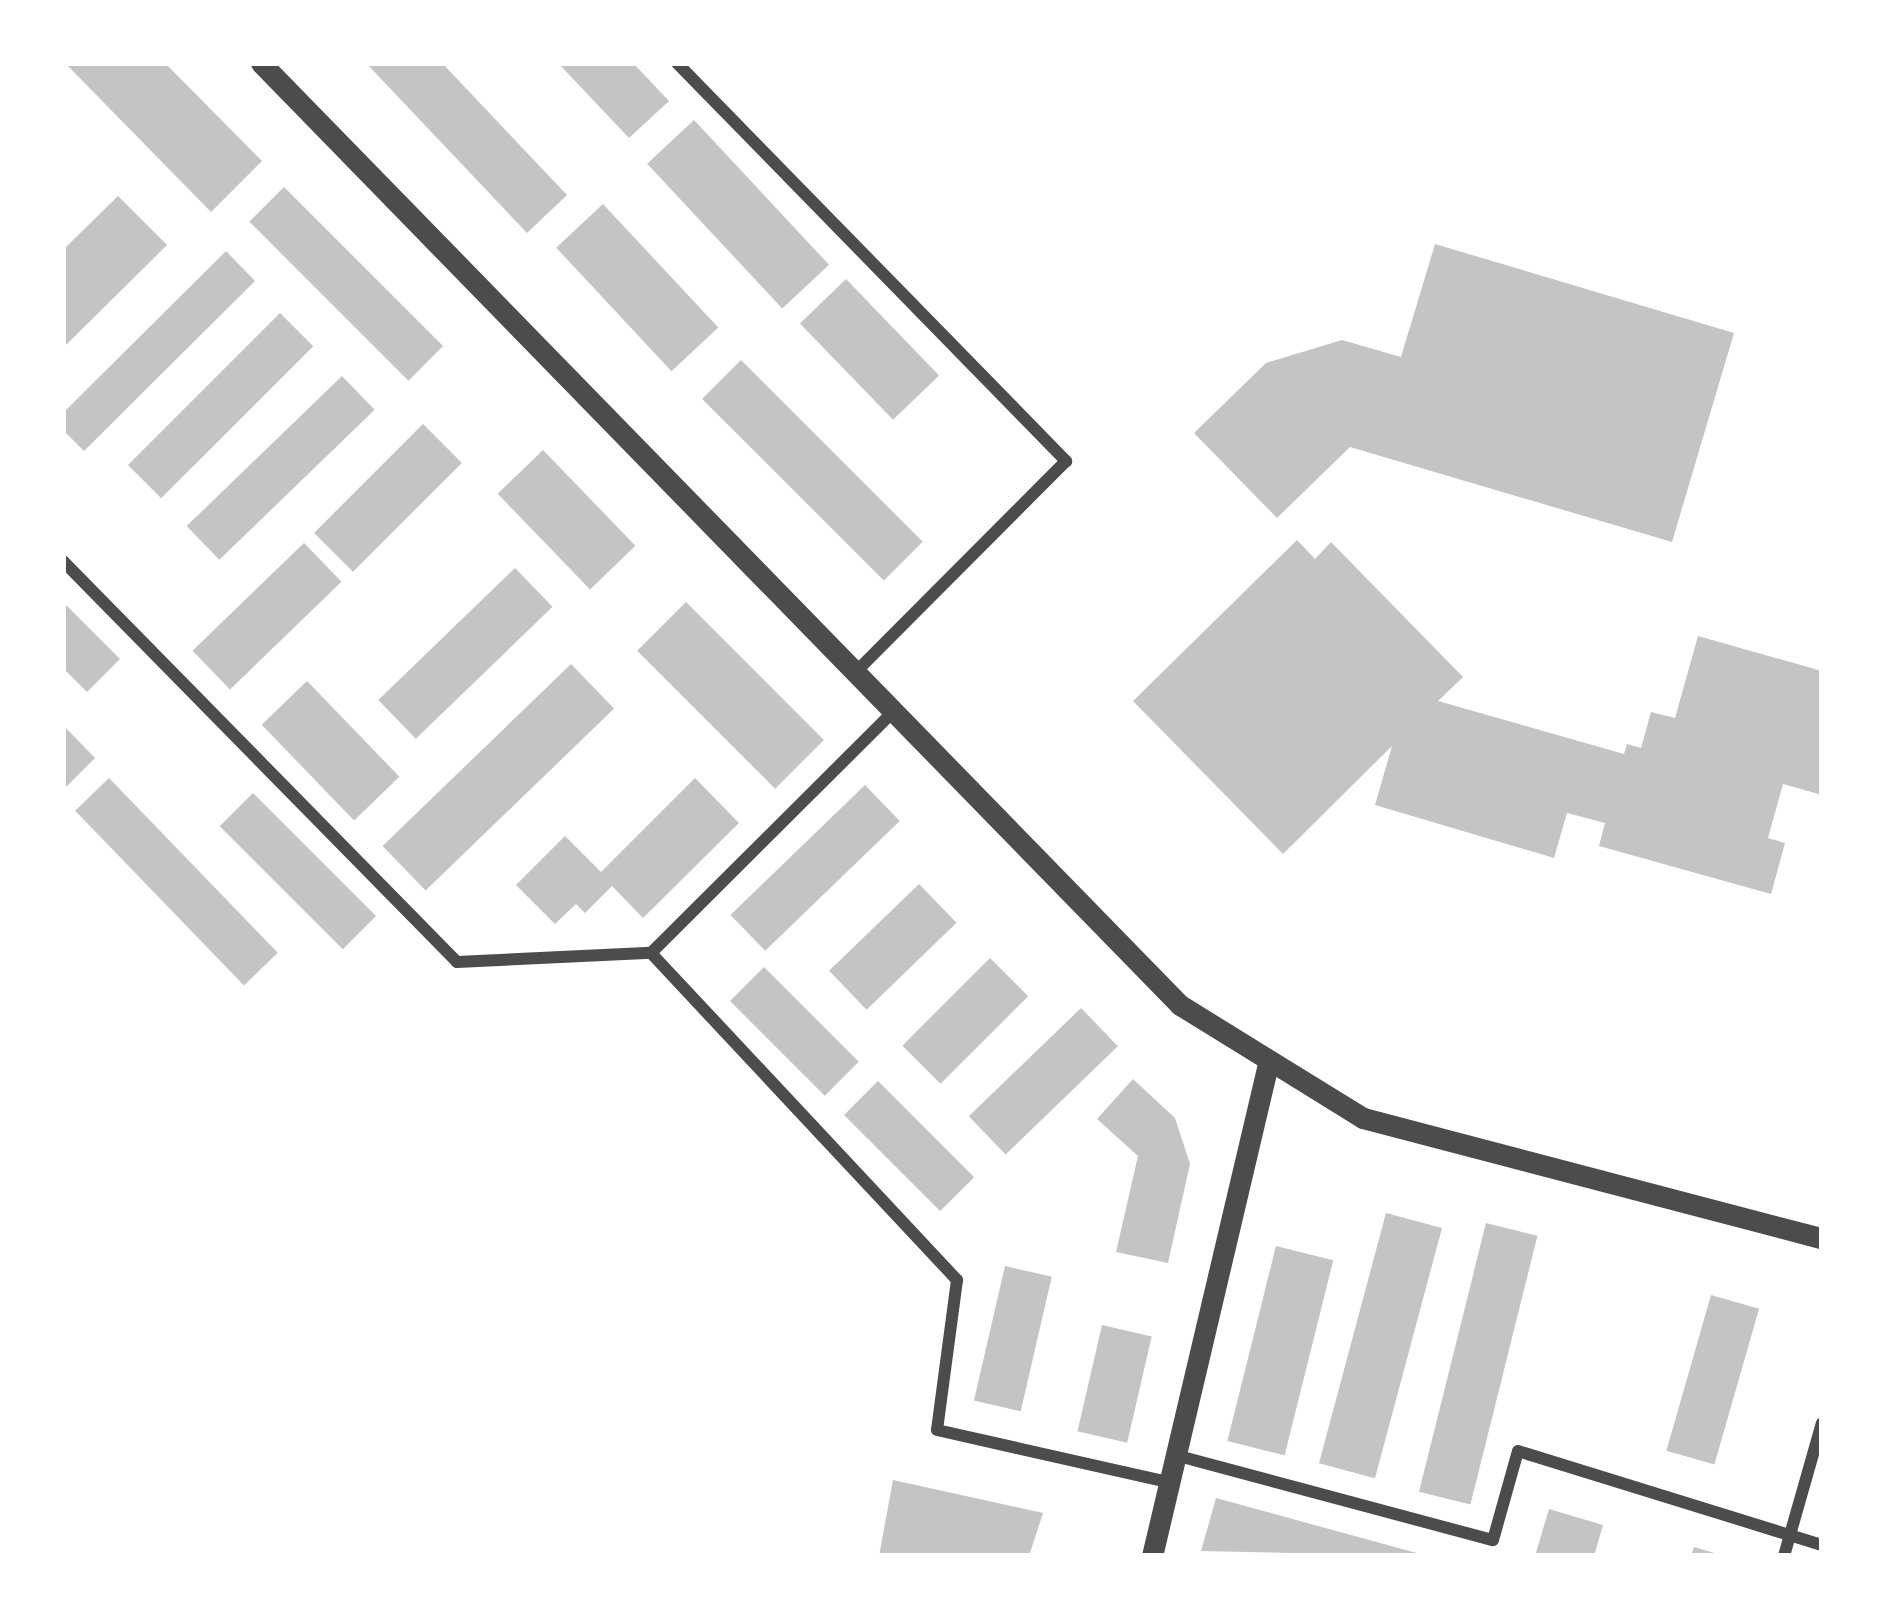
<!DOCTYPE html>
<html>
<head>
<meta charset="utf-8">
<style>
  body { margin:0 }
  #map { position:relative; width:1885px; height:1619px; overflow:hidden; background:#fff; font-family:Ubuntu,sans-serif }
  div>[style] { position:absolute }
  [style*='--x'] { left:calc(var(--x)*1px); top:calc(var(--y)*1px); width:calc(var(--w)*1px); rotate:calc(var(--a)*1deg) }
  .building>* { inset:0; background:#c4c4c4; transform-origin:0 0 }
  .minor>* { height:12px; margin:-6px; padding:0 6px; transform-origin:6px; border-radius:6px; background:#4c4c4c }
  .tertiary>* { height:21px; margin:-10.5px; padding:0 10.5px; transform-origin:10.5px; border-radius:10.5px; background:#4c4c4c }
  span { translate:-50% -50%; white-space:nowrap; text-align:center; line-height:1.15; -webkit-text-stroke:12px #fff; paint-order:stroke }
  .frame { position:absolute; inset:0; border:66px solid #fff; pointer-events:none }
</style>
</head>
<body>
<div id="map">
  <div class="building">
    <div style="clip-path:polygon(65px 63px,165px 63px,262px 161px,211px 212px)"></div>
    <div style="clip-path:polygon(366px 63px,442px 63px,567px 195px,527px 233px)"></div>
    <div style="clip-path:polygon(558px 63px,633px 63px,669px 101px,629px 138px)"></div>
    <div style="left:694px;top:120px;width:198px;height:64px;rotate:47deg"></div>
    <div style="left:284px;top:187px;width:225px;height:49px;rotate:45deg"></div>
    <div style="clip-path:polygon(118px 196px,167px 245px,63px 348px,63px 250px)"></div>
    <div style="left:603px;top:204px;width:169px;height:64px;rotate:47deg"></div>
    <div style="clip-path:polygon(1435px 244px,1734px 333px,1672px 542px,1350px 447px,1277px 518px,1194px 433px,1266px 363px,1342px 340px,1401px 357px)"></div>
    <div style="clip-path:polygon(226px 251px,255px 281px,84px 451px,63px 430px,63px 413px)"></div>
    <div style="left:846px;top:279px;width:134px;height:64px;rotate:46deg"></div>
    <div style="left:280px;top:313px;width:47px;height:215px;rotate:45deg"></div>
    <div style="left:741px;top:360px;width:257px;height:55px;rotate:45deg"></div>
    <div style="left:342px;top:376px;width:47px;height:216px;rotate:46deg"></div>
    <div style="left:423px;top:424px;width:55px;height:154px;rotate:45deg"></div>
    <div style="left:543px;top:450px;width:133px;height:63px;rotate:46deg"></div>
    <div style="clip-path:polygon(1297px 540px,1315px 559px,1331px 542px,1463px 677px,1438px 701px,1624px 754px,1627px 744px,1641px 748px,1651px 712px,1675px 718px,1698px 636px,1822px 671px,1822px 795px,1783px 784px,1768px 838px,1785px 843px,1771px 894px,1599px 846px,1605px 823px,1567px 813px,1554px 858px,1375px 805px,1392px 746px,1283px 854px,1133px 701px)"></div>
    <div style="left:304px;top:543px;width:54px;height:155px;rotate:46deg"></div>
    <div style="left:515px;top:568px;width:54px;height:190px;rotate:46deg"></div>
    <div style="clip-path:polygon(63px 602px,120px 659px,87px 692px,63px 668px)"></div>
    <div style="left:686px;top:602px;width:195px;height:69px;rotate:45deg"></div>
    <div style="left:571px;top:664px;width:62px;height:262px;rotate:46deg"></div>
    <div style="left:307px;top:681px;width:133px;height:63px;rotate:46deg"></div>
    <div style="clip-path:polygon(63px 725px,95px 758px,63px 790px)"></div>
    <div style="left:109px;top:778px;width:243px;height:47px;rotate:46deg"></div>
    <div style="clip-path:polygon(695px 778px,739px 823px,643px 918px,612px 886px,585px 913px,576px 904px,555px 924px,516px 885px,565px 836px,601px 872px)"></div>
    <div style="left:865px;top:785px;width:50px;height:187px;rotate:46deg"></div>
    <div style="left:253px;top:793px;width:174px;height:47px;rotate:45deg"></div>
    <div style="left:919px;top:884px;width:54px;height:125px;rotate:46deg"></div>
    <div style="left:990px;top:958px;width:54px;height:124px;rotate:45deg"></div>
    <div style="left:764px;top:967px;width:134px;height:48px;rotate:45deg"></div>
    <div style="left:1081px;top:1008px;width:53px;height:156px;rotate:46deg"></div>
    <div style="clip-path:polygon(1133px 1079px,1175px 1118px,1190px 1164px,1168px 1263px,1116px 1252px,1138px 1156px,1097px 1119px)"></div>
    <div style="left:878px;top:1081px;width:136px;height:48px;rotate:45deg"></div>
    <div style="left:1386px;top:1213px;width:58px;height:259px;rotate:15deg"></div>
    <div style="left:1486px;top:1223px;width:53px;height:277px;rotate:14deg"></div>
    <div style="left:1276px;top:1246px;width:59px;height:201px;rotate:14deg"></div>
    <div style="left:1005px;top:1266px;width:48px;height:138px;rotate:13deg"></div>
    <div style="left:1711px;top:1295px;width:50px;height:162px;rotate:16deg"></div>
    <div style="left:1102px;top:1325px;width:51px;height:109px;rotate:13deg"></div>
    <div style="clip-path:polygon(893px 1480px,1043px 1513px,1029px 1556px,879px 1556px)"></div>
    <div style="clip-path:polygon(1216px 1498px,1424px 1555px,1424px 1556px,1201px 1551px)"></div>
    <div style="clip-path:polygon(1549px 1509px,1603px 1525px,1594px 1556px,1535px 1556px)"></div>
    <div style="clip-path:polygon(1694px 1547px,1721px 1555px,1721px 1556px,1691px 1556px)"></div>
  </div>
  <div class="minor">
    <div style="--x:677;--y:63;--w:557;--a:45.66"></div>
    <div style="--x:1066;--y:461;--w:299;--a:134.9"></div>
    <div style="--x:63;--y:561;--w:562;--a:45.5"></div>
    <div style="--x:457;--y:962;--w:194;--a:-2.7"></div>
    <div style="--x:651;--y:953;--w:448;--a:46.9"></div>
    <div style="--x:957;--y:1280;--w:151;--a:97.6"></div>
    <div style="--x:937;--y:1430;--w:236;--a:12.7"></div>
    <div style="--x:651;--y:953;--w:340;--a:-44.9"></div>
    <div style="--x:1175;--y:1455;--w:329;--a:15"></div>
    <div style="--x:1493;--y:1540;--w:92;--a:-74.3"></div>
    <div style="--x:1518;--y:1451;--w:318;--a:17.2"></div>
    <div style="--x:1784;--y:1556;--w:138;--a:-74.1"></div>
  </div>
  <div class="tertiary">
    <div style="--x:261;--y:63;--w:1316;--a:45.71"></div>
    <div style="--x:1180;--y:1005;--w:215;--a:31.7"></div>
    <div style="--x:1363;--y:1118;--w:474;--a:14.7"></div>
    <div style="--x:1152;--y:1556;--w:505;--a:-76.73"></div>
  </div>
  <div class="frame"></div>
</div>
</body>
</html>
